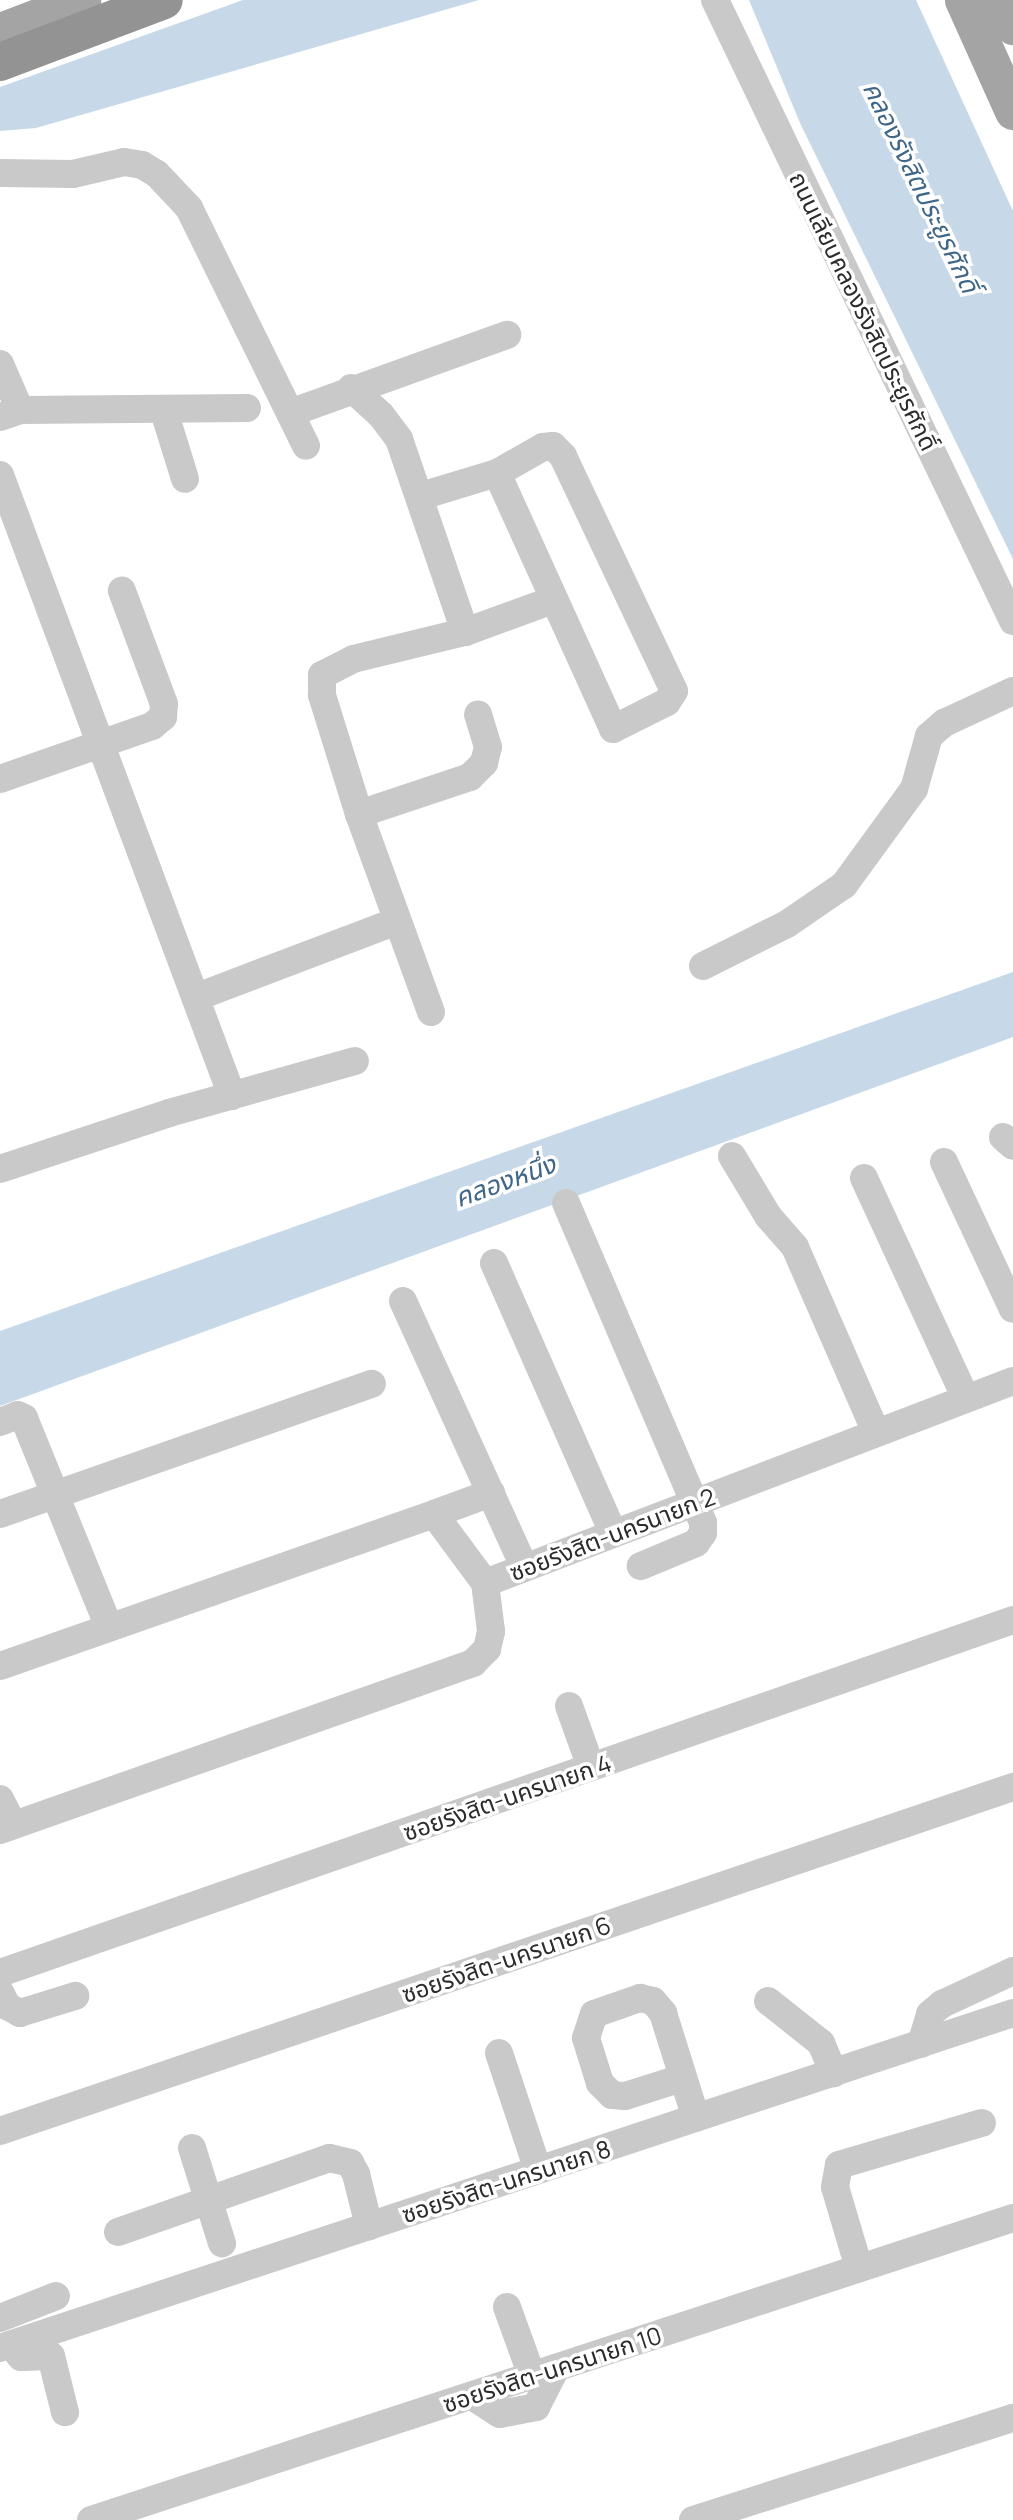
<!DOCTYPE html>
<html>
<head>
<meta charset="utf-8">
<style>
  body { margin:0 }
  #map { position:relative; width:1013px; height:2520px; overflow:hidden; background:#fff; font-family:Manrope,"Noto Sans Thai",sans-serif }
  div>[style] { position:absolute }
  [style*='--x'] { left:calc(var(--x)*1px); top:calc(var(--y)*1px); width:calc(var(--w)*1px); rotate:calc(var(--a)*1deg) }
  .water>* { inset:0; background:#c7d9e8 }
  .minor>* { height:28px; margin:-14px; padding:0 14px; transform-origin:14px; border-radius:14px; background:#c9c9c9 }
  .major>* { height:37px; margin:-18.5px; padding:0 18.5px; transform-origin:18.5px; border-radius:18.5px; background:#a4a4a4 }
  .highway>* { height:38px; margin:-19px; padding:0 19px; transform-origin:19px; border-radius:19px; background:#939393 }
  span { translate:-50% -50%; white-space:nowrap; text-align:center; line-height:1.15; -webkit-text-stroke:7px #fff; paint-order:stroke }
  .street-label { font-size:24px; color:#2c2c2c }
  .water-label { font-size:26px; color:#406788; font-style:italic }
</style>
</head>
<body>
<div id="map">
  <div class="water">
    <div style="clip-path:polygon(243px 0,479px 0,36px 128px,0 131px,0 87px)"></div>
    <div style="clip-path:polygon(749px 0,916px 0,1013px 211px,1013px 559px,800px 123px)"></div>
    <div style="clip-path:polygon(1013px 972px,1013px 1037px,0 1406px,0 1331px)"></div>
  </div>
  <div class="minor">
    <div style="--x:715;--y:0;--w:689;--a:64.36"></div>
    <div style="--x:0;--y:173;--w:73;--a:0.8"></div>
    <div style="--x:73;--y:174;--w:52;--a:-13.2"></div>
    <div style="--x:124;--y:162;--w:18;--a:9"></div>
    <div style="--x:142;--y:165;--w:17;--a:31"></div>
    <div style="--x:157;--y:174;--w:47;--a:46.7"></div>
    <div style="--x:189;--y:208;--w:265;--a:63.8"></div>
    <div style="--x:0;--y:364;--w:50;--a:66.5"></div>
    <div style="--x:351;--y:388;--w:40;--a:42"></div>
    <div style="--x:381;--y:415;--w:30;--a:53"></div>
    <div style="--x:399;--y:439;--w:204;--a:71.1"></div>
    <div style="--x:164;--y:411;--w:71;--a:72.8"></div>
    <div style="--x:290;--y:413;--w:231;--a:-19.8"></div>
    <div style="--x:0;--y:417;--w:21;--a:-19"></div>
    <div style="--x:20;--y:410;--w:227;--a:-0.5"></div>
    <div style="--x:0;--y:475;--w:663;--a:69.51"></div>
    <div style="--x:421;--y:496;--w:79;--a:-16.8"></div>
    <div style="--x:497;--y:473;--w:281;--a:65.6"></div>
    <div style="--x:613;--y:729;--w:60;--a:-26.6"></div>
    <div style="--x:667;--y:702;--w:13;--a:-58"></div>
    <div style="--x:674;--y:691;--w:260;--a:-115.3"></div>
    <div style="--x:563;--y:456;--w:14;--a:-135"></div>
    <div style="--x:553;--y:446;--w:10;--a:174"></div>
    <div style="--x:543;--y:447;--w:53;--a:150.5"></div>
    <div style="--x:0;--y:779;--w:161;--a:-19.2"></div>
    <div style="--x:152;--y:726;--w:14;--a:-39"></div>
    <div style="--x:163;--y:717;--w:13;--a:-86"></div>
    <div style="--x:164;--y:704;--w:121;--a:-110.4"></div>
    <div style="--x:359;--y:814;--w:117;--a:-18.4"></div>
    <div style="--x:470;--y:777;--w:20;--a:-45"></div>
    <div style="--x:484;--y:763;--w:16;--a:-76"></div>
    <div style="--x:488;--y:747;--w:34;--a:-107"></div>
    <div style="--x:703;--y:966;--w:94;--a:-26.6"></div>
    <div style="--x:787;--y:924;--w:69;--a:-34.4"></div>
    <div style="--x:844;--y:885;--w:119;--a:-53.9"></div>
    <div style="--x:914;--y:789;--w:55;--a:-74.2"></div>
    <div style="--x:929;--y:736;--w:20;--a:-41"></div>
    <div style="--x:944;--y:723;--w:76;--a:-24.9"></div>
    <div style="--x:197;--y:997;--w:214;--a:-20.8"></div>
    <div style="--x:431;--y:1012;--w:211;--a:-110"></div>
    <div style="--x:359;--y:814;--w:125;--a:-107.3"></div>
    <div style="--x:322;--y:695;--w:20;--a:-90"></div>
    <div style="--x:322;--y:675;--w:35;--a:-27"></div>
    <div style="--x:353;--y:659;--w:115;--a:-13.6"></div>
    <div style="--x:465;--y:632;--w:94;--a:-20"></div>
    <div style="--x:1003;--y:1137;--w:13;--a:42"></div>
    <div style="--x:732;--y:1156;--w:70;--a:59"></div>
    <div style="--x:768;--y:1216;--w:41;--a:48.9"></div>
    <div style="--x:795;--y:1247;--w:202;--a:66.4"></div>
    <div style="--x:944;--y:1162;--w:162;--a:64.9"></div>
    <div style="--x:0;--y:1169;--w:178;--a:-18.3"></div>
    <div style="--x:169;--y:1113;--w:193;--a:-15.6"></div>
    <div style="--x:864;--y:1178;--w:243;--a:65.2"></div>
    <div style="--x:566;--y:1203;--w:348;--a:66.8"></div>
    <div style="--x:703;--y:1523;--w:10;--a:90"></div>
    <div style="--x:703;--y:1533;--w:12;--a:125"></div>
    <div style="--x:696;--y:1543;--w:60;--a:157.3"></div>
    <div style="--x:494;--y:1263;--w:295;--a:66.2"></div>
    <div style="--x:403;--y:1301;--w:292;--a:65.5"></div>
    <div style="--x:0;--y:1422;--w:19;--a:-21"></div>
    <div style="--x:18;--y:1415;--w:7;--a:27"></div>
    <div style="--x:24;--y:1418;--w:223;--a:67.9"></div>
    <div style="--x:0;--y:1514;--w:394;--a:-19.3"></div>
    <div style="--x:434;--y:1514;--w:61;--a:-20.2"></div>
    <div style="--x:0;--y:1666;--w:460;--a:-19.3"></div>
    <div style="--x:434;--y:1514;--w:86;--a:53.5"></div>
    <div style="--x:569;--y:1706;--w:65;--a:70.2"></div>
    <div style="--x:0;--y:1799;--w:29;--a:63"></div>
    <div style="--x:0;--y:1830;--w:502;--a:-19.45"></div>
    <div style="--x:473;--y:1663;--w:20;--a:-45"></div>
    <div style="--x:487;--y:1649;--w:18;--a:-77"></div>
    <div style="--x:491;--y:1631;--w:48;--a:-97.1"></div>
    <div style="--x:485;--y:1583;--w:565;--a:-20.94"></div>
    <div style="--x:0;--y:1973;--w:1073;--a:-19.21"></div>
    <div style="--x:0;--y:1992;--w:16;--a:63"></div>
    <div style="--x:7;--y:2006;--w:15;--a:28"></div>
    <div style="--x:20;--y:2013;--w:58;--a:-17.2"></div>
    <div style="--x:768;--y:2001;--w:68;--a:38.4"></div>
    <div style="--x:821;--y:2043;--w:33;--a:67"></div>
    <div style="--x:921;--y:2044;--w:31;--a:-73"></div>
    <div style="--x:930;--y:2014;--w:16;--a:-40"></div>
    <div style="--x:942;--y:2004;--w:78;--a:-24.9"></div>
    <div style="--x:499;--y:2053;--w:123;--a:71.6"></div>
    <div style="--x:682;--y:2078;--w:60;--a:162.5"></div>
    <div style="--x:625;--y:2096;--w:13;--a:-176"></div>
    <div style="--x:612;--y:2095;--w:17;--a:-135"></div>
    <div style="--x:600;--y:2083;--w:47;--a:-107.3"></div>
    <div style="--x:586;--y:2038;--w:25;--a:-72"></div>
    <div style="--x:594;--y:2014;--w:49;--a:-19.2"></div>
    <div style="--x:640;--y:1998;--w:13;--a:13"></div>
    <div style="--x:653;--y:2001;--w:16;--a:50"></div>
    <div style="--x:663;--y:2013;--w:110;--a:72.6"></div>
    <div style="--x:0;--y:2131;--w:1070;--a:-18.76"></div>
    <div style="--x:192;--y:2148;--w:100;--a:72.5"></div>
    <div style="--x:118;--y:2232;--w:224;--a:-19.3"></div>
    <div style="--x:329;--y:2158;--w:22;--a:13"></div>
    <div style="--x:350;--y:2163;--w:13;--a:61"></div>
    <div style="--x:356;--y:2174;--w:54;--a:76"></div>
    <div style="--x:859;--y:2268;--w:84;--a:-106.5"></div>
    <div style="--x:835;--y:2187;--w:22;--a:-80"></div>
    <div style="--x:839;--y:2165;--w:149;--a:-16.4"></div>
    <div style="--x:507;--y:2307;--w:73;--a:70.1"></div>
    <div style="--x:0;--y:2318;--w:60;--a:-21.4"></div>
    <div style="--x:13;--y:2347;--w:13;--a:51"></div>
    <div style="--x:21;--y:2357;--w:30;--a:-2"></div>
    <div style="--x:51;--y:2356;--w:58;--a:76"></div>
    <div style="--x:0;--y:2348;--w:1067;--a:-18.3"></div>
    <div style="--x:472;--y:2396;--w:33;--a:33"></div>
    <div style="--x:500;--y:2414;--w:37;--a:-11"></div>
    <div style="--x:536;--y:2407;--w:44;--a:-62.9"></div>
    <div style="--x:91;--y:2520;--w:970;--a:-18.14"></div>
    <div style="--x:693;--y:2520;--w:336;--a:-17.7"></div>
  </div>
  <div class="major">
    <div style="--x:963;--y:0;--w:122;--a:65.8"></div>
    <div style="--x:1001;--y:0;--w:29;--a:65"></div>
    <div style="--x:0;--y:31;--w:88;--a:-20.7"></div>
  </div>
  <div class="highway">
    <div style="--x:0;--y:62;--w:175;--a:-20.7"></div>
  </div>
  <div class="street-label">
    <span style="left:864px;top:311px;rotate:64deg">ถนนเลียบคลองรังสิตประยูรศักดิ์</span>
    <span style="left:612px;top:1534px;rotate:-21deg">ซอยรังสิต-นครนายก 2</span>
    <span style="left:507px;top:1797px;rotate:-19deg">ซอยรังสิต-นครนายก 4</span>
    <span style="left:506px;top:1959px;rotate:-19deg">ซอยรังสิต-นครนายก 6</span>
    <span style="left:506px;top:2181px;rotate:-18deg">ซอยรังสิต-นครนายก 8</span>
    <span style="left:552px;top:2369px;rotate:-18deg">ซอยรังสิต-นครนายก 10</span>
  </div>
  <div class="water-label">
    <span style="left:921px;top:187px;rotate:64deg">คลองรังสิตประยูรศักดิ์</span>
    <span style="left:505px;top:1181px;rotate:-20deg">คลองหนึ่ง</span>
  </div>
</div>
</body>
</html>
